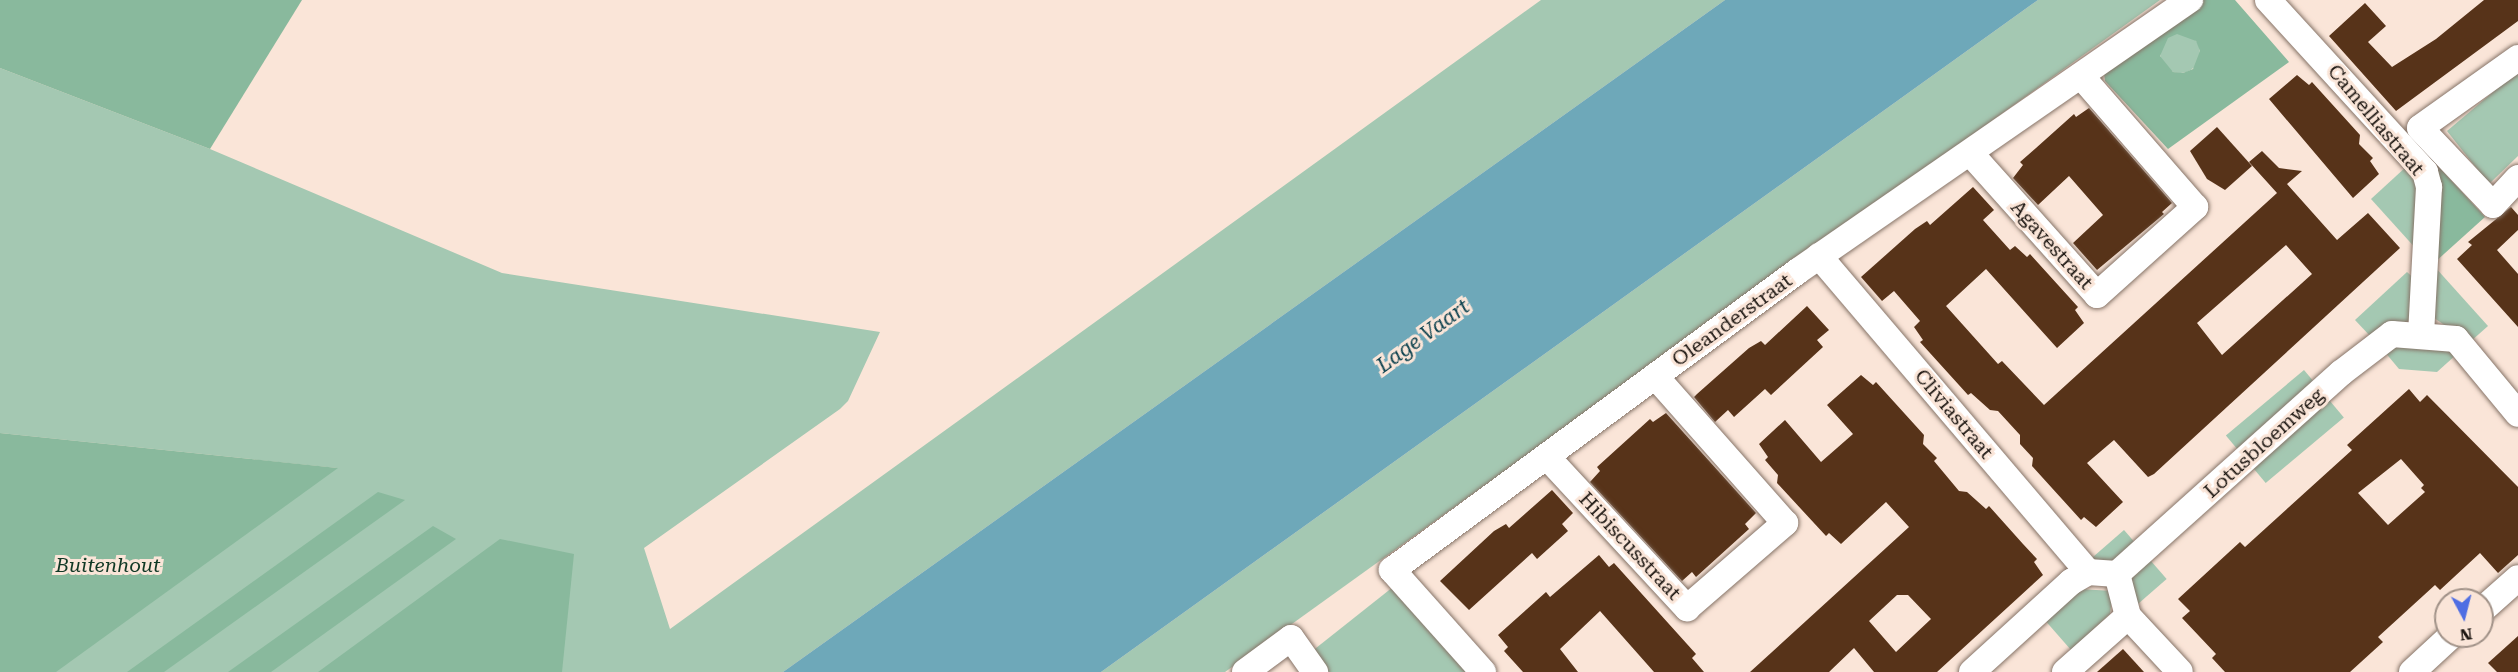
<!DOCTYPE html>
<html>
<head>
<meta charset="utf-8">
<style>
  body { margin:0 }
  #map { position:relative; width:2518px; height:672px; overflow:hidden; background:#fae5d8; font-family:"Roboto Serif",serif }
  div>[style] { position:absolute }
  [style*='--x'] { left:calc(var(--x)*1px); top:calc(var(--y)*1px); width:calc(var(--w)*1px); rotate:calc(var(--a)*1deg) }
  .green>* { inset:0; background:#a4c8b2; transform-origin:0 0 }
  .round { border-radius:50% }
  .forest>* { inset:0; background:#89b99d }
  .water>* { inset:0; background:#6ea8b9 }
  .building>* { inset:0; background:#573319 }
  .roads { filter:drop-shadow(0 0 2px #867468) drop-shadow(0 0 2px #867468) }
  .minor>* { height:26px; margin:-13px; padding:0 13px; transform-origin:13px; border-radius:13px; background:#fff }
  span { translate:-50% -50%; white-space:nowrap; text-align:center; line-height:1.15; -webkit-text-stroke:6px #fae5d8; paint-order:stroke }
  .street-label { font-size:20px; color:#1c1611 }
  .park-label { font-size:20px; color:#103825; font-style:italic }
  .water-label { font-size:21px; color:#0c414e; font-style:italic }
  .north { position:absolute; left:2434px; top:588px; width:60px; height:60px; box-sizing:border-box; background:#fae5d8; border:2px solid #a19288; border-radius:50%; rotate:173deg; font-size:16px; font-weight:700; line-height:24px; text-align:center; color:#1c1611 }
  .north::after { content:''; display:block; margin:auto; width:21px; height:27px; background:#4f6ee3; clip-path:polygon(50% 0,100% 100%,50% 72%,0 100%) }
</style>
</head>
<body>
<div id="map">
  <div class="green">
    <div style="clip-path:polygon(1541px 0,1725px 0,783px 672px,0 672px,337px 468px,0 433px,0 68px,210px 149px,502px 273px,880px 332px,848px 401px,840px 409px,644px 548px,670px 629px)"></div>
    <div style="clip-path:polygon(2038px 0,2160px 0,1225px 672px,1101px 672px)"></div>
    <div class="round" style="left:2160px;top:33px;width:40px;height:40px"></div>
    <div style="clip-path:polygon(2518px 71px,2518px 156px,2489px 184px,2447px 131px)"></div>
    <div style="clip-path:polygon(2407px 166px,2419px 179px,2418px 251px,2371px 199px)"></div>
    <div style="clip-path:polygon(2434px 266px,2488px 326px,2470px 342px,2434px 318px)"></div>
    <div style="clip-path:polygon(2407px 272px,2417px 281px,2411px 320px,2371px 337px,2355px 320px)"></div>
    <div style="clip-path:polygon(2390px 347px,2447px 348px,2457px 354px,2437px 372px,2399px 369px,2384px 351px)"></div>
    <div style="left:2304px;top:370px;width:62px;height:102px;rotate:50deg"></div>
    <div style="left:2124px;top:530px;width:65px;height:43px;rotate:49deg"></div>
    <div style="clip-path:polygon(1393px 587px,1469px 672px,1326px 672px,1311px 652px)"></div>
    <div style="clip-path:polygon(2079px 589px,2113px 591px,2110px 614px,2071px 650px,2043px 618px)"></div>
  </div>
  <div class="forest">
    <div style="clip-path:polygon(0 0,302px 0,210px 149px,0 68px)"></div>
    <div style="clip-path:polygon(evenodd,2196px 0,2235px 0,2289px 62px,2168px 149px,2105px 81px,2103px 66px,2196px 0,2177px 34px,2196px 41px,2200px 51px,2193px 69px,2183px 73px,2173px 72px,2160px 56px,2168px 38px,2177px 34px)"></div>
    <div style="clip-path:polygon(2425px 152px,2485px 217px,2434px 263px,2421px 157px)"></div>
    <div style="clip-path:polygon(0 433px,338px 468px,56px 672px,0 672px)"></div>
    <div style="clip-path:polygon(378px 492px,405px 500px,164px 672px,127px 672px)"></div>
    <div style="clip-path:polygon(433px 526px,456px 539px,271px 672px,228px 672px)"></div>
    <div style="clip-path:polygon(500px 539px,574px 554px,562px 672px,318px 672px)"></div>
  </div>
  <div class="water">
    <div style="clip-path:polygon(1725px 0,2038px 0,1101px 672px,783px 672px)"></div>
  </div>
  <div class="building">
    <div style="clip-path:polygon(2484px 0,2518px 0,2518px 21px,2396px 111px,2329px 36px,2365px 3px,2386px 26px,2368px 42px,2392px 67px,2436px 39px)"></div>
    <div style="clip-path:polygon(2297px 75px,2309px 85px,2312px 82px,2360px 135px,2359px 144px,2373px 158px,2370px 161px,2379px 174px,2353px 198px,2269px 99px)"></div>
    <div style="clip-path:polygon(2089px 108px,2172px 203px,2162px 212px,2164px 214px,2097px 270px,2073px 243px,2103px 215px,2069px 176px,2038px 205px,2013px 178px,2023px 165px,2020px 162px,2036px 148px,2074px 114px,2076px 117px)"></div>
    <div style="clip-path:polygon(2217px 127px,2252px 166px,2225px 190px,2207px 179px,2190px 151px)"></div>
    <div style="clip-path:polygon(evenodd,2262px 151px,2279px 168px,2302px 171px,2287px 184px,2337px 240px,2368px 213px,2400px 248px,2154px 474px,2148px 477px,2114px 440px,2087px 463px,2123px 502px,2096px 527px,2084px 517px,2081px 520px,2032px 466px,2033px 458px,2020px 444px,2020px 435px,1998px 411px,1990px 410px,1971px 393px,1968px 395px,1920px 342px,1923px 340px,1914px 327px,1920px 321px,1894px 291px,1882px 301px,1861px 277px,1915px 229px,1927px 221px,1930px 225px,1973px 187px,1994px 210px,1983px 220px,2010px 250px,2015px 246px,2027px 257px,2030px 254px,2078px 307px,2075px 310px,2084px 323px,2057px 348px,1986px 269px,1946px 306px,1998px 364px,2002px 361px,2044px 405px,2277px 193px,2249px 162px,2262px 151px,2286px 245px,2312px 274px,2222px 355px,2197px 323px,2286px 245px)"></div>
    <div style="clip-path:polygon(2511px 207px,2518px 215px,2518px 230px,2497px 250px,2518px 274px,2518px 327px,2457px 259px,2472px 245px,2468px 242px)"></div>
    <div style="clip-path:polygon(1807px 306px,1829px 330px,1817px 340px,1823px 347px,1771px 395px,1765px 389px,1734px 417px,1728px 410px,1715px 422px,1694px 397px,1697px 394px,1749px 348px,1761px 341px,1765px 345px)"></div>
    <div style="clip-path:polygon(evenodd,1861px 375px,1873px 385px,1876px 382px,1924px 435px,1923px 444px,1937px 458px,1934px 461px,1959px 491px,1967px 492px,1986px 509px,1989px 506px,2023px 544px,2037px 559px,2034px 562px,2043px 575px,1937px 672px,1874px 672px,1854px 648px,1829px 672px,1750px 672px,1909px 527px,1886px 502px,1841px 544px,1829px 533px,1826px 536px,1777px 483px,1778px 475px,1765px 460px,1768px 457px,1759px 444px,1785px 420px,1821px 462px,1853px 434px,1827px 405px,1861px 375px,1897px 595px,1908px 595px,1931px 619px,1896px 652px,1869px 621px,1897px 595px)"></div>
    <div style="clip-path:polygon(evenodd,2409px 389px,2420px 402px,2427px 395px,2518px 487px,2518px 555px,2498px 573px,2480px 553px,2440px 590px,2435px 585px,2378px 637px,2383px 642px,2350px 672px,2225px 672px,2212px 658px,2216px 654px,2182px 618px,2190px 611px,2178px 599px,2240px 542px,2245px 547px,2331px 469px,2352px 450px,2347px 445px,2409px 389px,2401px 459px,2424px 485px,2421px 488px,2425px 492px,2388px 525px,2358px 493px,2401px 459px)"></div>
    <div style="clip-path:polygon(1666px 413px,1756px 513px,1745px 524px,1749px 529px,1696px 577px,1692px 572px,1682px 581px,1590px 482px,1600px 471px,1597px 467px,1650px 419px,1653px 422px)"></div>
    <div style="clip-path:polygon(1552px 490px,1573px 513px,1562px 524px,1568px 531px,1537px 559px,1532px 553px,1469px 610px,1440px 581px,1494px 531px,1506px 524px,1509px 528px)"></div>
    <div style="clip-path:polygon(1599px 555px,1609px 567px,1614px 563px,1696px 654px,1692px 658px,1704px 672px,1654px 672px,1600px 611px,1560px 649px,1578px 672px,1523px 672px,1504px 651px,1508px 647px,1498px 635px,1546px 592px,1550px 597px)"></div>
    <div style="clip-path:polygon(2518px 636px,2518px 672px,2497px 672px,2488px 663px)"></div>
    <div style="clip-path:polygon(2123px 649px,2144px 672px,2097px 672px)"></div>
  </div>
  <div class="roads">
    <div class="minor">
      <div style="--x:2268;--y:0;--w:233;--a:47.6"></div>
      <div style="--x:2425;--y:172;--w:16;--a:75"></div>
      <div style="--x:2429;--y:187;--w:148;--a:93.1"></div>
      <div style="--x:2518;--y:58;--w:120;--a:144.5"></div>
      <div style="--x:2420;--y:128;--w:106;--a:46.5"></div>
      <div style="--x:2493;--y:205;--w:37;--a:-47"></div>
      <div style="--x:1971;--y:154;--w:189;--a:48.2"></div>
      <div style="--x:2097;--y:295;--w:132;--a:-41.9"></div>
      <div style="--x:2195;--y:207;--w:174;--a:-131"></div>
      <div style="--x:1819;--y:256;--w:415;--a:49.6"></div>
      <div style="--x:1548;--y:458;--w:205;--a:47.2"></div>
      <div style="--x:1687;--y:608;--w:130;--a:-40.9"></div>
      <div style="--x:1785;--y:523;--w:196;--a:-131.5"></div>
      <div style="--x:2117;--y:574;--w:301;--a:-41.9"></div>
      <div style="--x:2341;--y:373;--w:64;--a:-37.4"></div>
      <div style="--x:2392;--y:334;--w:64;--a:4.5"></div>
      <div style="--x:2456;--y:339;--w:97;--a:50.4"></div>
      <div style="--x:2482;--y:610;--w:48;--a:-41.6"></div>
      <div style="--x:2128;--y:616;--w:76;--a:47.1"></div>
      <div style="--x:1245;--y:672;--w:57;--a:-36.5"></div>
      <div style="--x:1291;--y:638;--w:42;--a:54.8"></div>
      <div style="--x:1483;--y:672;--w:137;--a:-131.7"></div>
      <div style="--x:1392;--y:570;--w:504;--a:-36.37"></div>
      <div style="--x:1798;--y:271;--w:477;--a:-34.7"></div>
      <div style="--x:1972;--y:672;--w:134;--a:-42.3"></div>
      <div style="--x:2071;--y:582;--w:20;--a:-30"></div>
      <div style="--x:2088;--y:572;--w:29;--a:4"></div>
      <div style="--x:2117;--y:574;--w:43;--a:75.3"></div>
      <div style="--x:2065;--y:672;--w:84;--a:-41.6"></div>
      <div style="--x:2412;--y:672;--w:53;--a:-42.7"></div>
    </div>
  </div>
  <div class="street-label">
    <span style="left:2376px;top:120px;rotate:50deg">Camelliastraat</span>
    <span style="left:2052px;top:245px;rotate:48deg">Agavestraat</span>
    <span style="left:1732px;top:320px;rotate:-36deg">Oleanderstraat</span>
    <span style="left:1954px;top:414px;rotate:50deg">Cliviastraat</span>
    <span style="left:2264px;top:443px;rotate:-42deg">Lotusbloemweg</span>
    <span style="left:1630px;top:546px;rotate:47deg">Hibiscusstraat</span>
  </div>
  <div class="park-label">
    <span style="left:108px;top:565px">Buitenhout</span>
  </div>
  <div class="water-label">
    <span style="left:1423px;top:336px;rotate:-36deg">Lage Vaart</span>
  </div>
  <div class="north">N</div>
</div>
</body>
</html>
